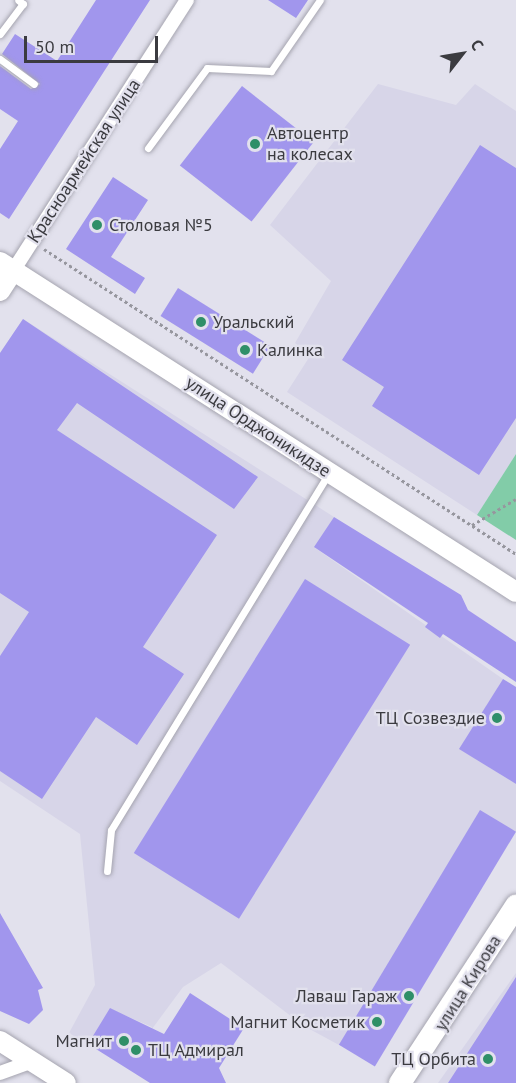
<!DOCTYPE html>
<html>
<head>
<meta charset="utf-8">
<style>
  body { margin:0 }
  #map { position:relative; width:516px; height:1083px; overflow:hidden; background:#e2e1ed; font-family:"PT Sans",sans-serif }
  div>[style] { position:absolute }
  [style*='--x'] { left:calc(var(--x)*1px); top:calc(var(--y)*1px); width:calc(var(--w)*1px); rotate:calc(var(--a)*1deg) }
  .built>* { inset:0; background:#d7d5e8 }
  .green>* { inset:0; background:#82cca8 }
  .building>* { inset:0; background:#a196ed; transform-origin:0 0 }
  .path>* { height:3px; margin-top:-1.5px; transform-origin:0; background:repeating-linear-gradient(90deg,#96969e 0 3px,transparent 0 6px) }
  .roads { filter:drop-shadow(0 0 2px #a5a4af) drop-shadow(0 0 2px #a5a4af) }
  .lane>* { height:7px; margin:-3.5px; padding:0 3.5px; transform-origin:3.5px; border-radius:3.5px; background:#fff }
  .street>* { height:14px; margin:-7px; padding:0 7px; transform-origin:7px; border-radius:7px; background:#fff }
  .secondary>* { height:20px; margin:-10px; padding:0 10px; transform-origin:10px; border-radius:10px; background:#fff }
  .primary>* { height:22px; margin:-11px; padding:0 11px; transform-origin:11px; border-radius:11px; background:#fff }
  .dots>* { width:16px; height:16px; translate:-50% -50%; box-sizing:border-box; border:3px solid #e2e1ed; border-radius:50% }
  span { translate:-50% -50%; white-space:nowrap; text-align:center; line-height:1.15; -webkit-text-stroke:4.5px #e2e1ed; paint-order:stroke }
  .poi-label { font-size:18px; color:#3b3b40 }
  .left { translate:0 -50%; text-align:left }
  .right { translate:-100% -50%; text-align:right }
  .street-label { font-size:18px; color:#3b3b40 }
  .north { position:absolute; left:432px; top:24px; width:60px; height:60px; -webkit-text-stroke:4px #e2e1ed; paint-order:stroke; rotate:59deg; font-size:16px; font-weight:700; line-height:24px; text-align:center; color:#3b3b40 }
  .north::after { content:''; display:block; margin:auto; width:21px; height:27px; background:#3b3b40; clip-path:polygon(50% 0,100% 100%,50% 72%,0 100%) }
  .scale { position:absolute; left:24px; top:36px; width:134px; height:27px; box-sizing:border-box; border:3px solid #3b3b40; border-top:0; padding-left:8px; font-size:18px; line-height:21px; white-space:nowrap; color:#3b3b40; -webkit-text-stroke:4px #e2e1ed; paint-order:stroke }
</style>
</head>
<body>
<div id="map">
  <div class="built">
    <div style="clip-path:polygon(378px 84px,456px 105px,475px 84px,516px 111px,516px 454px,477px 515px,287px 392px,310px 356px,295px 343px,331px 281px,270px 225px)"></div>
    <div style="clip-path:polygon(23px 319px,334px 517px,315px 548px,503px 679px,460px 749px,516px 784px,516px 831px,339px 1045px,304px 1026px,221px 963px,183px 987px,149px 1033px,152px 1027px,110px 1009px,88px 1044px,69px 1033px,95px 985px,80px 834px,0 781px,0 353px)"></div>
    <div style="clip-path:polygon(516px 973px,516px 1083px,438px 1083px)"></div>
  </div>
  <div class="green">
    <div style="clip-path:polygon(516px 454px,516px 540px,477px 515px)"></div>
  </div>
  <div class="building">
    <div style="clip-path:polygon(96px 0,150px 0,9px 219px,0 213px,0 149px,18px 121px,0 109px,0 66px,31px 89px,40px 84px,2px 54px,15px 34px,57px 61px)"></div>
    <div style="clip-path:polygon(268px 0,308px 0,296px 18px)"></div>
    <div style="left:242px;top:86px;width:91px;height:101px;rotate:38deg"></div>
    <div style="clip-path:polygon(480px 145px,516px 168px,516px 418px,479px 475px,372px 406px,384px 387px,342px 360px)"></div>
    <div style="clip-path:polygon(113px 177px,148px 200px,111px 257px,145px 278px,135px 294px,66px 249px)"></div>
    <div style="left:178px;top:288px;width:109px;height:33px;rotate:32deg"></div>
    <div style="clip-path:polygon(23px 319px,258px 477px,234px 509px,77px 403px,57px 430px,217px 535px,143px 647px,184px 674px,137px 745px,96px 717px,42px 799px,0 771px,0 656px,29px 612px,0 593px,0 353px)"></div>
    <div style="clip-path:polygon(334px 517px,461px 595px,468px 610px,516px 642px,516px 682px,443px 634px,440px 638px,425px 627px,428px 623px,314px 547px)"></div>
    <div style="left:305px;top:579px;width:124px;height:323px;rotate:32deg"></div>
    <div style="clip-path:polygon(503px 679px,516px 687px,516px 784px,459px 749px)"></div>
    <div style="left:480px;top:810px;width:42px;height:274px;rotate:31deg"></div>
    <div style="clip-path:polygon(0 913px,43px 988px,38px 990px,43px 1010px,29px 1024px,0 1011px)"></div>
    <div style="clip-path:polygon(516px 977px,516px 1083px,448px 1083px,490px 1018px)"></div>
    <div style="clip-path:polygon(190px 993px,244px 1028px,219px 1068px,226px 1083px,150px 1083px,88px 1044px,110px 1008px,164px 1034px)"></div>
  </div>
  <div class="path">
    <div style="--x:44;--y:249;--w:562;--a:32.87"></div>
    <div style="--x:472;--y:525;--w:51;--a:-30.6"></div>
  </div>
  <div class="roads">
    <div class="lane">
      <div style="--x:0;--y:34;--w:38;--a:-53"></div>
      <div style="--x:23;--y:4;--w:6;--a:-141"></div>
      <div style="--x:0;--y:59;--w:42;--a:36.3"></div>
      <div style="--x:148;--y:148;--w:99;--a:-53.6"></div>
      <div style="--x:207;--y:68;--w:64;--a:2.7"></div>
      <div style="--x:271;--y:71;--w:86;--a:-55.4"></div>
      <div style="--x:107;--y:871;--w:41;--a:-84.4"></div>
      <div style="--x:111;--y:830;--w:416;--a:-58.6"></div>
    </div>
    <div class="street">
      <div style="--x:13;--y:271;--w:322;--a:-57.3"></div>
      <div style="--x:0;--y:1073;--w:33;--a:-20"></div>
    </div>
    <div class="secondary">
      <div style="--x:0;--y:262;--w:612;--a:32.6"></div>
      <div style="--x:0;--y:291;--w:24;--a:-57"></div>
      <div style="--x:0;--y:1041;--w:78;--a:32.5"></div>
    </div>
    <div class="primary">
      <div style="--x:400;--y:1083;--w:212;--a:-56.8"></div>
    </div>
  </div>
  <div class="dots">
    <div style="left:255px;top:144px;background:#2f8f68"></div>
    <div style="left:97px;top:225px;background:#2f8f68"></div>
    <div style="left:201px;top:322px;background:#2f8f68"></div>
    <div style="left:245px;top:350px;background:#2f8f68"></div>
    <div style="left:497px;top:718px;background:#2f8f68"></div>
    <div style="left:409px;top:996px;background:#2f8f68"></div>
    <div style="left:377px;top:1022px;background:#2f8f68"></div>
    <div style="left:124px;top:1041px;background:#2f8f68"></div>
    <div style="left:136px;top:1050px;background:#2f8f68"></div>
    <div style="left:488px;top:1059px;background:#2f8f68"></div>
  </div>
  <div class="poi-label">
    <span class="left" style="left:267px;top:144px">Автоцентр<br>на колесах</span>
    <span class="left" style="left:109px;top:225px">Столовая №5</span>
    <span class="left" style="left:213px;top:322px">Уральский</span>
    <span class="left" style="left:257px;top:350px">Калинка</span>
    <span class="right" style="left:485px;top:718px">ТЦ Созвездие</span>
    <span class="right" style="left:397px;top:996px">Лаваш Гараж</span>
    <span class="right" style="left:365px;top:1022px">Магнит Косметик</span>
    <span class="right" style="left:112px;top:1041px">Магнит</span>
    <span class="left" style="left:148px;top:1050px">ТЦ Адмирал</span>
    <span class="right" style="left:476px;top:1059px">ТЦ Орбита</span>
  </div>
  <div class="street-label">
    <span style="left:84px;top:161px;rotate:-57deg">Красноармейская улица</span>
    <span style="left:258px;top:427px;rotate:33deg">улица Орджоникидзе</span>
    <span style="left:468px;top:983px;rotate:-58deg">улица Кирова</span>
  </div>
  <div class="north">С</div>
  <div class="scale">50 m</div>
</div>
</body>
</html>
